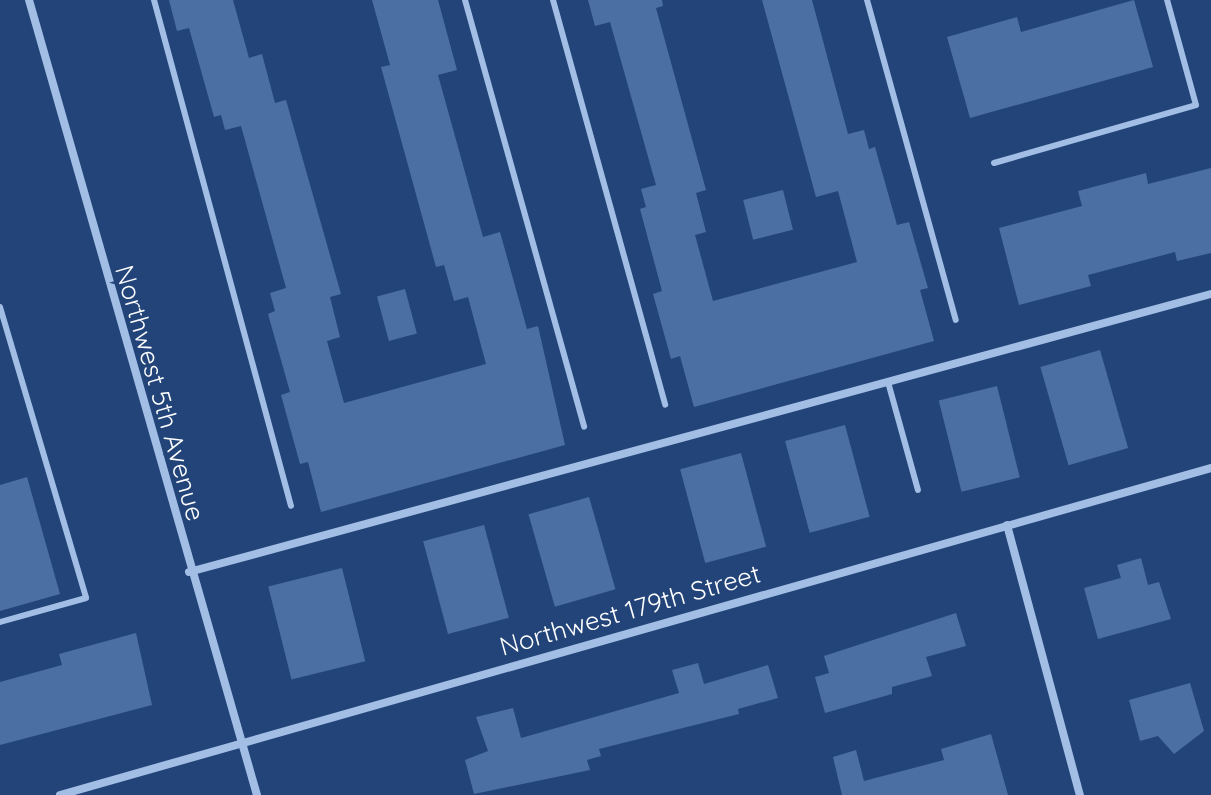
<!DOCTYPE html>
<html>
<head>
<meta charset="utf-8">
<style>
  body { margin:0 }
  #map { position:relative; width:1211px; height:795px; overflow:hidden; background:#224479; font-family:Quicksand,sans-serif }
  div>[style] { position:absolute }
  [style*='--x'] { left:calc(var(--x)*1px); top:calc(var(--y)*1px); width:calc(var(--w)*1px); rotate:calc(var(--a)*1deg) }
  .building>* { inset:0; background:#4b6fa3; transform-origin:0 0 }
  .lane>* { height:6px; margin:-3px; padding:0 3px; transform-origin:3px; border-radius:3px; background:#a3bee5 }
  .street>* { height:8px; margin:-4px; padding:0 4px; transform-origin:4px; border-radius:4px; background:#a3bee5 }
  span { translate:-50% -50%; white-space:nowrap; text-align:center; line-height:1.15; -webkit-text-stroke:6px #224479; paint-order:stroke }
  .street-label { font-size:26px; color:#fff }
</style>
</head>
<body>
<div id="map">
  <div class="building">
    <div style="clip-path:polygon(169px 0,233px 0,249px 58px,262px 54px,275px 103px,286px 100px,341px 294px,330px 297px,340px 337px,327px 341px,344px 403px,486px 364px,468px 297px,454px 301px,444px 265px,436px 267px,381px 67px,390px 65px,372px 0,438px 0,457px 70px,438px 75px,483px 237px,500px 232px,527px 329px,538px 326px,565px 445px,321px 512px,308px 462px,300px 464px,281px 395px,290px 392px,268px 314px,275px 311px,270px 293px,286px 288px,241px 126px,225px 130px,221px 115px,214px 117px,189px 28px,177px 31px)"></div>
    <div style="clip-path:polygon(588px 0,662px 0,663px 6px,656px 8px,706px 190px,696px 193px,706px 232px,695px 235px,713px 301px,857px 262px,838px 191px,816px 197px,762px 0,812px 0,848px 134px,864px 130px,869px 149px,875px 147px,897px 225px,909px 222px,928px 288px,920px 290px,934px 341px,694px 407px,680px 356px,671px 359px,653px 294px,662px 291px,640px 209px,646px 207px,641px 189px,656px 185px,610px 22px,595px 26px)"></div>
    <div style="clip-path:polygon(1134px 0,1153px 67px,970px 118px,947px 37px,1017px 17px,1021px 32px)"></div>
    <div style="clip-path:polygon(1211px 168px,1211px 253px,1177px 261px,1175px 252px,1088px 275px,1091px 286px,1019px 305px,999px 228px,1082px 206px,1078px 191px,1146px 173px,1148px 184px)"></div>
    <div style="left:783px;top:190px;width:41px;height:41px;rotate:76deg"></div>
    <div style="left:405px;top:289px;width:46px;height:29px;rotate:75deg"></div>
    <div style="left:1100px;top:350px;width:102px;height:62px;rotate:74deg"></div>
    <div style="left:997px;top:386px;width:94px;height:60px;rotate:76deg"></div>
    <div style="left:845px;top:425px;width:95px;height:62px;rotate:75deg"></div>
    <div style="left:741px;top:453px;width:97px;height:63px;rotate:75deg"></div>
    <div style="clip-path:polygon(27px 477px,60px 594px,0 611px,0 485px)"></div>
    <div style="left:589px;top:497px;width:96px;height:63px;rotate:74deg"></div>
    <div style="left:484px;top:525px;width:96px;height:63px;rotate:75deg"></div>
    <div style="clip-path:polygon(1141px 558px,1148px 585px,1159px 582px,1171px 619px,1098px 639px,1084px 588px,1121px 578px,1117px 565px)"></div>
    <div style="left:342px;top:568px;width:96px;height:76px;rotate:76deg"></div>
    <div style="clip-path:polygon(956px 613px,966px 646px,926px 657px,932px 676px,892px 687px,892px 694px,825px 713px,815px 677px,829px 673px,824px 656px)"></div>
    <div style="clip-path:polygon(136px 633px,152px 705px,0 745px,0 682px,62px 665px,59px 654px)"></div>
    <div style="clip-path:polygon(698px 663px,704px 684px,768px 665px,778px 698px,738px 709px,739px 714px,599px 749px,601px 756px,587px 760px,590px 770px,474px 794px,465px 760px,488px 751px,476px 717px,513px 708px,521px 738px,679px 693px,672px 670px)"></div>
    <div style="clip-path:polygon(1190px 683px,1204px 731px,1174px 754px,1158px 736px,1140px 741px,1129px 700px)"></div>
    <div style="clip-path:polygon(991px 734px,1008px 795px,842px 795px,833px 757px,856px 750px,864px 781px,944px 760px,941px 749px)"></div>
  </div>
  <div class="lane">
    <div style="--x:154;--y:0;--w:524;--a:74.85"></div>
    <div style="--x:465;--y:0;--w:443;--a:74.4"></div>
    <div style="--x:553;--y:0;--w:420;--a:74.5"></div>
    <div style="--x:867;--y:0;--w:332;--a:74.5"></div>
    <div style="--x:994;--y:163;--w:210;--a:-16"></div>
    <div style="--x:1196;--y:105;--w:109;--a:-105.4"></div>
    <div style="--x:0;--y:307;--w:303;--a:73.5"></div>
    <div style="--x:86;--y:598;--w:89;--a:164.4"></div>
    <div style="--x:888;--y:382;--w:112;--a:74.5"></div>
  </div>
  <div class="street">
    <div style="--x:29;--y:0;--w:827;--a:74"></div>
    <div style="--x:1007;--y:525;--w:280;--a:74.9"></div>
    <div style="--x:189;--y:572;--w:1059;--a:-15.22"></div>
    <div style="--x:60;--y:795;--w:1197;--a:-15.86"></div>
  </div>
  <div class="street-label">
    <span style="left:160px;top:393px;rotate:74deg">Northwest 5th Avenue</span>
    <span style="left:630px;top:610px;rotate:-16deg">Northwest 179th Street</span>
  </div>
</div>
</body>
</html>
